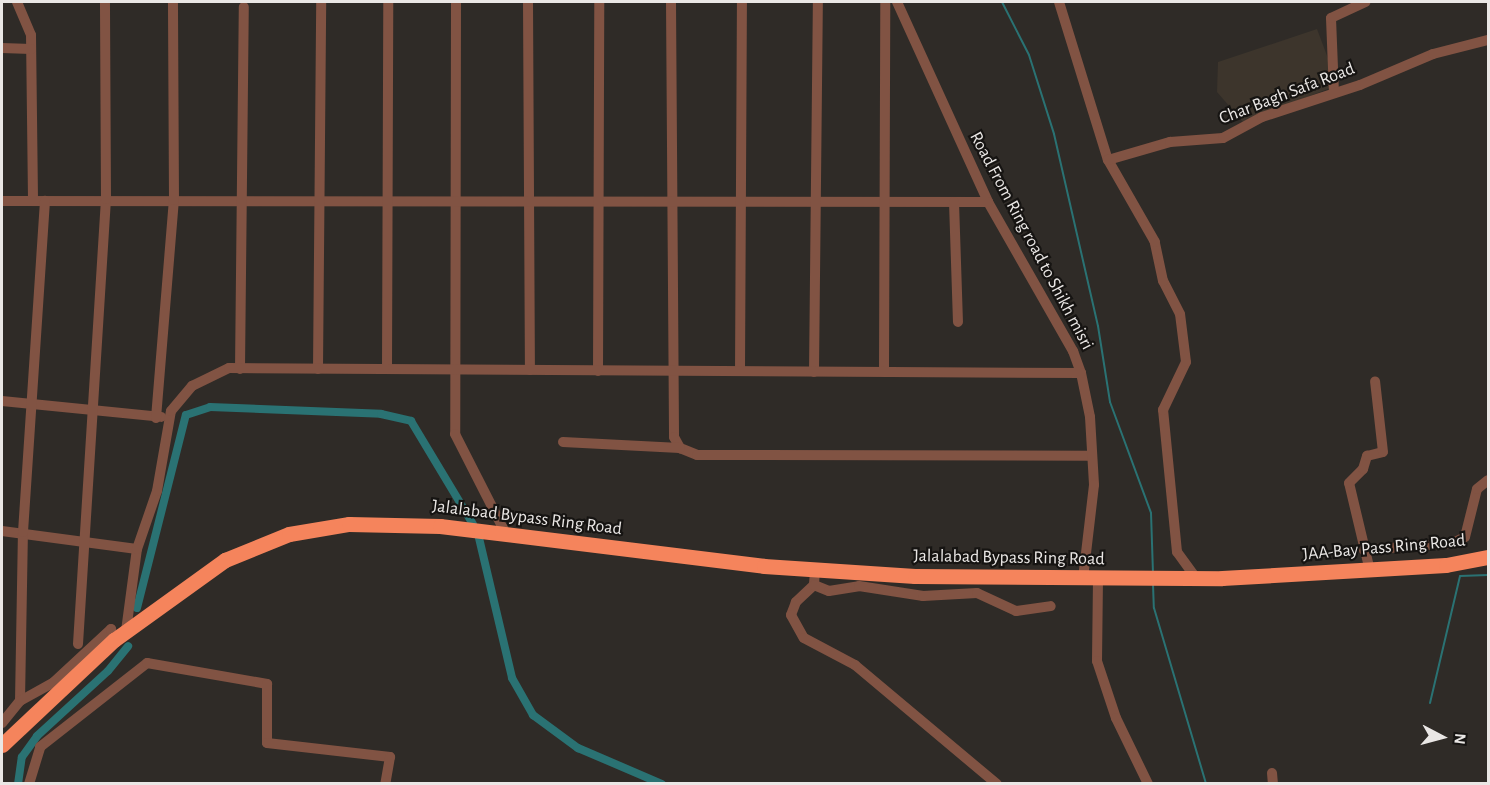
<!DOCTYPE html>
<html>
<head>
<meta charset="utf-8">
<style>
  body { margin:0 }
  #map { position:relative; width:1490px; height:785px; overflow:hidden; background:#2f2b27; font-family:"Alegreya Sans",sans-serif }
  div>[style] { position:absolute }
  [style*='--x'] { left:calc(var(--x)*1px); top:calc(var(--y)*1px); width:calc(var(--w)*1px); rotate:calc(var(--a)*1deg) }
  .built>* { inset:0; background:#3d352c }
  .stream>* { height:2px; margin:-1px; padding:0 1px; transform-origin:1px; border-radius:1px; background:#2a7273 }
  .canal>* { height:8px; margin:-4px; padding:0 4px; transform-origin:4px; border-radius:4px; background:#2a7273 }
  .minor>* { height:10px; margin:-5px; padding:0 5px; transform-origin:5px; border-radius:5px; background:#815343 }
  .highway>* { height:15px; margin:-7.5px; padding:0 7.5px; transform-origin:7.5px; border-radius:7.5px; background:#f5845c }
  span { translate:-50% -50%; white-space:nowrap; text-align:center; line-height:1.15; -webkit-text-stroke:4.5px #161412; paint-order:stroke }
  .street-label { font-size:18px; color:#eae7e5 }
  .frame { position:absolute; inset:0; border:3px solid #eae7e5; pointer-events:none }
  .north { position:absolute; left:1412px; top:707px; width:60px; height:60px; -webkit-text-stroke:4px #161412; paint-order:stroke; rotate:96deg; font-size:16px; font-weight:700; line-height:24px; text-align:center; color:#eae7e5 }
  .north::after { content:''; display:block; margin:auto; width:21px; height:27px; background:#eae7e5; clip-path:polygon(50% 0,100% 100%,50% 72%,0 100%) }
</style>
</head>
<body>
<div id="map">
  <div class="built">
    <div style="clip-path:polygon(1317px 29px,1338px 85px,1243px 122px,1217px 92px,1218px 62px)"></div>
  </div>
  <div class="stream">
    <div style="--x:1002;--y:2;--w:59;--a:63"></div>
    <div style="--x:1029;--y:55;--w:83;--a:72.4"></div>
    <div style="--x:1054;--y:134;--w:197;--a:77.1"></div>
    <div style="--x:1098;--y:326;--w:77;--a:81"></div>
    <div style="--x:1110;--y:402;--w:118;--a:69.7"></div>
    <div style="--x:1151;--y:513;--w:59;--a:88.1"></div>
    <div style="--x:1153;--y:584;--w:24;--a:88"></div>
    <div style="--x:1154;--y:608;--w:184;--a:73.5"></div>
    <div style="--x:1430;--y:703;--w:130;--a:-76.7"></div>
    <div style="--x:1460;--y:576;--w:28;--a:-2"></div>
  </div>
  <div class="canal">
    <div style="--x:479;--y:538;--w:144;--a:76.7"></div>
    <div style="--x:512;--y:678;--w:43;--a:60.4"></div>
    <div style="--x:533;--y:715;--w:56;--a:36.3"></div>
    <div style="--x:578;--y:748;--w:91;--a:23.2"></div>
    <div style="--x:137;--y:608;--w:199;--a:-75.8"></div>
    <div style="--x:186;--y:415;--w:25;--a:-18"></div>
    <div style="--x:210;--y:407;--w:171;--a:2.3"></div>
    <div style="--x:381;--y:414;--w:31;--a:13"></div>
    <div style="--x:411;--y:421;--w:120;--a:59"></div>
    <div style="--x:18;--y:784;--w:27;--a:-82"></div>
    <div style="--x:22;--y:757;--w:26;--a:-54"></div>
    <div style="--x:37;--y:736;--w:96;--a:-42.5"></div>
    <div style="--x:108;--y:671;--w:32;--a:-51"></div>
  </div>
  <div class="minor">
    <div style="--x:17;--y:2;--w:36;--a:67"></div>
    <div style="--x:31;--y:35;--w:166;--a:89.3"></div>
    <div style="--x:456;--y:2;--w:432;--a:90.1"></div>
    <div style="--x:455;--y:434;--w:112;--a:63"></div>
    <div style="--x:528;--y:2;--w:368;--a:89.7"></div>
    <div style="--x:671;--y:2;--w:435;--a:89.6"></div>
    <div style="--x:674;--y:437;--w:13;--a:61"></div>
    <div style="--x:680;--y:448;--w:18;--a:22"></div>
    <div style="--x:697;--y:455;--w:395;--a:0.1"></div>
    <div style="--x:897;--y:2;--w:220;--a:65.5"></div>
    <div style="--x:988;--y:202;--w:172;--a:60.3"></div>
    <div style="--x:1073;--y:351;--w:23;--a:70"></div>
    <div style="--x:1081;--y:373;--w:45;--a:78.4"></div>
    <div style="--x:1090;--y:417;--w:68;--a:86.6"></div>
    <div style="--x:1094;--y:485;--w:94;--a:96.7"></div>
    <div style="--x:1059;--y:2;--w:165;--a:72.8"></div>
    <div style="--x:2;--y:48;--w:29;--a:2"></div>
    <div style="--x:1334;--y:93;--w:75;--a:-92.3"></div>
    <div style="--x:1331;--y:18;--w:38;--a:-25"></div>
    <div style="--x:2;--y:201;--w:986;--a:0.06"></div>
    <div style="--x:954;--y:202;--w:120;--a:88.1"></div>
    <div style="--x:240;--y:369;--w:362;--a:-89.4"></div>
    <div style="--x:318;--y:369;--w:367;--a:-89.5"></div>
    <div style="--x:387;--y:369;--w:367;--a:-89.8"></div>
    <div style="--x:598;--y:371;--w:369;--a:-89.8"></div>
    <div style="--x:740;--y:371;--w:369;--a:-89.7"></div>
    <div style="--x:814;--y:372;--w:370;--a:-89.4"></div>
    <div style="--x:884;--y:372;--w:370;--a:-89.8"></div>
    <div style="--x:2;--y:401;--w:160;--a:5.7"></div>
    <div style="--x:156;--y:418;--w:219;--a:-85.3"></div>
    <div style="--x:174;--y:200;--w:198;--a:-90.3"></div>
    <div style="--x:563;--y:442;--w:117;--a:2.9"></div>
    <div style="--x:2;--y:531;--w:136;--a:7.6"></div>
    <div style="--x:1364;--y:550;--w:89;--a:-4.5"></div>
    <div style="--x:1453;--y:543;--w:13;--a:-27"></div>
    <div style="--x:1465;--y:537;--w:49;--a:-76"></div>
    <div style="--x:1477;--y:489;--w:14;--a:-39"></div>
    <div style="--x:815;--y:570;--w:15;--a:94"></div>
    <div style="--x:814;--y:585;--w:25;--a:137"></div>
    <div style="--x:796;--y:602;--w:14;--a:111"></div>
    <div style="--x:791;--y:615;--w:26;--a:61"></div>
    <div style="--x:804;--y:638;--w:58;--a:27.9"></div>
    <div style="--x:855;--y:665;--w:185;--a:40"></div>
    <div style="--x:1370;--y:571;--w:90;--a:-103.4"></div>
    <div style="--x:1349;--y:483;--w:20;--a:-45"></div>
    <div style="--x:1363;--y:469;--w:14;--a:-73"></div>
    <div style="--x:1367;--y:456;--w:16;--a:-14"></div>
    <div style="--x:1383;--y:452;--w:71;--a:-96.4"></div>
    <div style="--x:1196;--y:578;--w:32;--a:-126"></div>
    <div style="--x:1177;--y:552;--w:143;--a:-95.6"></div>
    <div style="--x:1163;--y:410;--w:53;--a:-64.4"></div>
    <div style="--x:1186;--y:362;--w:48;--a:-97.1"></div>
    <div style="--x:1180;--y:314;--w:37;--a:-117"></div>
    <div style="--x:1163;--y:281;--w:40;--a:-102"></div>
    <div style="--x:1155;--y:242;--w:95;--a:-119.8"></div>
    <div style="--x:1108;--y:160;--w:65;--a:-16.2"></div>
    <div style="--x:1170;--y:142;--w:53;--a:-4.3"></div>
    <div style="--x:1223;--y:138;--w:44;--a:-28.3"></div>
    <div style="--x:1262;--y:117;--w:103;--a:-18.1"></div>
    <div style="--x:1360;--y:85;--w:79;--a:-23"></div>
    <div style="--x:1433;--y:54;--w:57;--a:-14.3"></div>
    <div style="--x:1098;--y:579;--w:82;--a:90.7"></div>
    <div style="--x:1097;--y:661;--w:60;--a:71.6"></div>
    <div style="--x:1116;--y:718;--w:73;--a:64.1"></div>
    <div style="--x:814;--y:585;--w:16;--a:22"></div>
    <div style="--x:829;--y:591;--w:30;--a:-9"></div>
    <div style="--x:859;--y:586;--w:65;--a:8.9"></div>
    <div style="--x:923;--y:596;--w:54;--a:-3.2"></div>
    <div style="--x:977;--y:593;--w:43;--a:24.8"></div>
    <div style="--x:1016;--y:611;--w:35;--a:-8"></div>
    <div style="--x:126;--y:631;--w:83;--a:-82.4"></div>
    <div style="--x:137;--y:549;--w:61;--a:-71"></div>
    <div style="--x:157;--y:491;--w:81;--a:-80.1"></div>
    <div style="--x:171;--y:411;--w:33;--a:-50"></div>
    <div style="--x:192;--y:386;--w:41;--a:-25.9"></div>
    <div style="--x:229;--y:368;--w:852;--a:0.34"></div>
    <div style="--x:78;--y:644;--w:446;--a:-86.4"></div>
    <div style="--x:106;--y:199;--w:197;--a:-90.3"></div>
    <div style="--x:20;--y:701;--w:169;--a:-89"></div>
    <div style="--x:23;--y:532;--w:332;--a:-86.2"></div>
    <div style="--x:2;--y:723;--w:28;--a:-51"></div>
    <div style="--x:20;--y:701;--w:39;--a:-29"></div>
    <div style="--x:54;--y:682;--w:78;--a:-42.9"></div>
    <div style="--x:111;--y:629;--w:11;--a:75"></div>
    <div style="--x:1272;--y:773;--w:11;--a:85"></div>
    <div style="--x:29;--y:784;--w:39;--a:-73"></div>
    <div style="--x:40;--y:747;--w:136;--a:-38.1"></div>
    <div style="--x:147;--y:663;--w:122;--a:9.9"></div>
    <div style="--x:267;--y:684;--w:59;--a:90"></div>
    <div style="--x:267;--y:743;--w:124;--a:6.5"></div>
    <div style="--x:390;--y:757;--w:27;--a:100"></div>
  </div>
  <div class="highway">
    <div style="--x:2;--y:745;--w:154;--a:-43.2"></div>
    <div style="--x:114;--y:640;--w:137;--a:-35.8"></div>
    <div style="--x:225;--y:560;--w:69;--a:-22.1"></div>
    <div style="--x:289;--y:534;--w:61;--a:-9.5"></div>
    <div style="--x:349;--y:524;--w:91;--a:1.3"></div>
    <div style="--x:440;--y:526;--w:326;--a:7"></div>
    <div style="--x:764;--y:566;--w:151;--a:3.8"></div>
    <div style="--x:915;--y:576;--w:307;--a:0.4"></div>
    <div style="--x:1222;--y:578;--w:224;--a:-3.3"></div>
    <div style="--x:1446;--y:565;--w:43;--a:-10.8"></div>
  </div>
  <div class="street-label">
    <span style="left:1287px;top:94px;rotate:-21deg">Char Bagh Safa Road</span>
    <span style="left:1031px;top:241px;rotate:62deg">Road From Ring road to Shikh misri</span>
    <span style="left:527px;top:518px;rotate:7deg">Jalalabad Bypass Ring Road</span>
    <span style="left:1384px;top:548px;rotate:-5deg">JAA-Bay Pass Ring Road</span>
    <span style="left:1009px;top:558px;rotate:1deg">Jalalabad Bypass Ring Road</span>
  </div>
  <div class="frame"></div>
  <div class="north">N</div>
</div>
</body>
</html>
